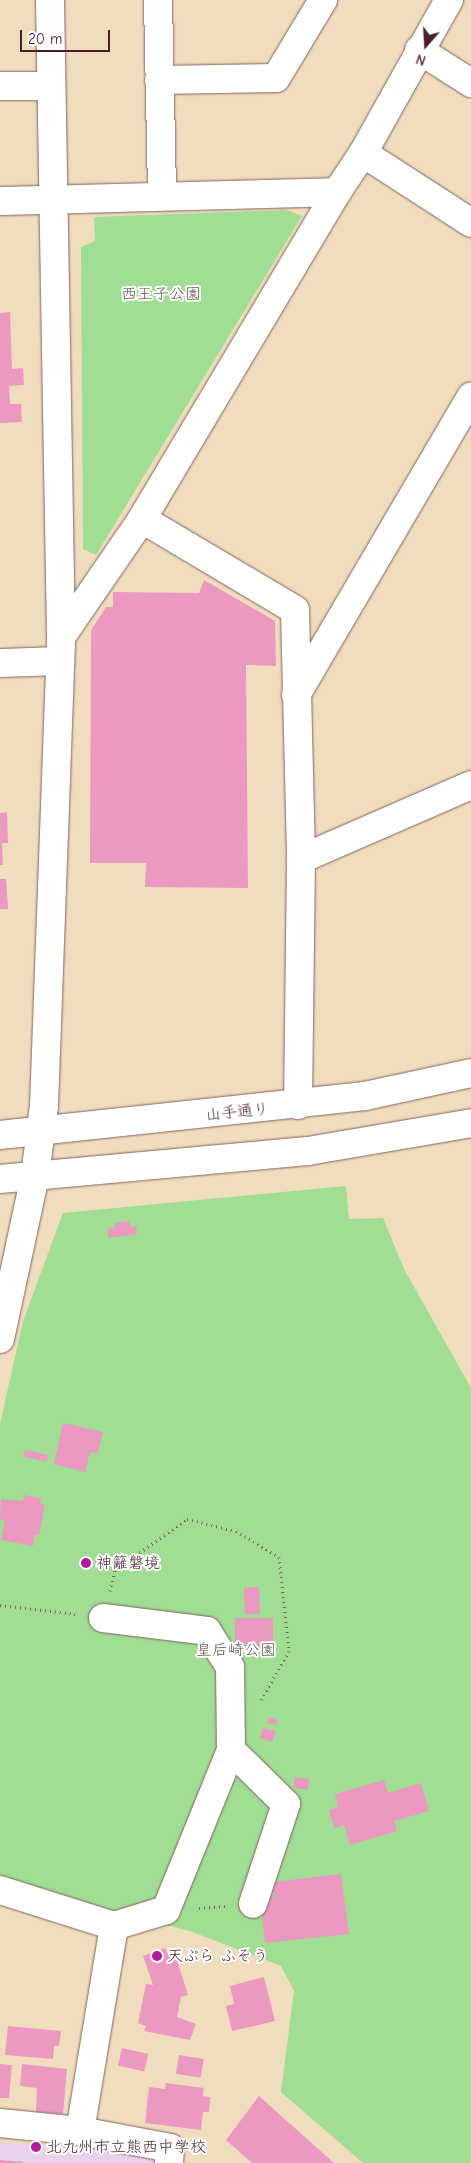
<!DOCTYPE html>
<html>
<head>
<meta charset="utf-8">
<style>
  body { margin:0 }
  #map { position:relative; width:471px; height:2163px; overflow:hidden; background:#f0ddbd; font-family:"Comic Neue","Klee One",sans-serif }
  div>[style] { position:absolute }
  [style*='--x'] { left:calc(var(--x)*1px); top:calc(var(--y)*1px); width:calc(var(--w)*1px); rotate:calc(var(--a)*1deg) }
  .built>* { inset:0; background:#e9d2ed }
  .green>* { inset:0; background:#9fde93 }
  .building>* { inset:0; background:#eb99c0; transform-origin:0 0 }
  .path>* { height:3px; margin-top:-1.5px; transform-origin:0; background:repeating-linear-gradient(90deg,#84625e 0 1px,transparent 0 5px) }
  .roads { filter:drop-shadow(0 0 1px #84625e) drop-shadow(0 0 1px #84625e) }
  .minor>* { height:28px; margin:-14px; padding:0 14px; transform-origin:14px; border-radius:14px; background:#fff }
  .tertiary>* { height:28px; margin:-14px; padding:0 14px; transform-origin:14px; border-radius:14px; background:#fff }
  .dots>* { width:14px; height:14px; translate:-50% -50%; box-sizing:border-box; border:2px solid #fff; border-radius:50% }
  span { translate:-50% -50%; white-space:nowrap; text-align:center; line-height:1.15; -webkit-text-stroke:4px #fff; paint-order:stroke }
  .park-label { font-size:16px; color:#64584a }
  .street-label { font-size:16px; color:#4a1f2b }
  .poi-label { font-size:16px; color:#4a1f2b }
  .left { translate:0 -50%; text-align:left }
  .north { position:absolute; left:401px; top:20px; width:50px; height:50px; -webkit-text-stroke:4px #fff; paint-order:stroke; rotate:199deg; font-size:14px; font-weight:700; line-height:20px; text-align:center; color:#4a1f2b }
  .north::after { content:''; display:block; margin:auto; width:18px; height:22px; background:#4a1f2b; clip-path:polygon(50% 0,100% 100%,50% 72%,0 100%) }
  .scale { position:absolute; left:20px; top:30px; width:90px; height:22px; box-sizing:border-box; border:2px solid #4a1f2b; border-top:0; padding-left:6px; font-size:15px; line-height:18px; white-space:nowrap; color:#4a1f2b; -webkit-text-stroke:4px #fff; paint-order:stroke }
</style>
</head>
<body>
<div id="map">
  <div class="built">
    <div style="clip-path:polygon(0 2142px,144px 2152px,158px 2163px,0 2163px)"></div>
  </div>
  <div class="green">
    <div style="clip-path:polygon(286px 210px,302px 216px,96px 555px,83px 549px,81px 247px,95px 241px,94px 217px)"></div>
    <div style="clip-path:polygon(346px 1186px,349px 1219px,383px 1218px,404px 1269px,471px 1388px,471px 2163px,363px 2163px,281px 2092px,294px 1991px,281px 1966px,190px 1931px,129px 1916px,0 1875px,0 1424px,23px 1321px,63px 1213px)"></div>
  </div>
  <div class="building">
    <div style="clip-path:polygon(10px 312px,12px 369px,23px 368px,24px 385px,9px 386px,10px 404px,21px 404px,22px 422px,0 423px,0 313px)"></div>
    <div style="clip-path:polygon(204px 580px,275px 621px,276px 666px,246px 665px,248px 888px,145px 887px,146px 863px,90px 863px,91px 630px,106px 607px,113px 607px,113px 592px,199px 593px)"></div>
    <div style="clip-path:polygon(7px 812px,8px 843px,2px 843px,3px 865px,0 865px,0 813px)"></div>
    <div style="clip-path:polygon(0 879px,6px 879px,8px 909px,0 909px)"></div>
    <div style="clip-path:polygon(129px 1221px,130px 1227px,136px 1226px,137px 1234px,109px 1238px,107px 1229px,115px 1228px,114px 1223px)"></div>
    <div style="clip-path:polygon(63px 1423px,103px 1432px,98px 1453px,90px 1452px,85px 1472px,54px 1464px)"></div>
    <div style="left:25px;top:1450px;width:24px;height:7px;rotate:12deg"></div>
    <div style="clip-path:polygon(24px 1495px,41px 1498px,40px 1504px,45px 1505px,39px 1535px,35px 1534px,33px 1546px,1px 1540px,5px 1521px,0 1519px,1px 1499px,23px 1501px)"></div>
    <div style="left:259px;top:1587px;width:27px;height:15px;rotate:88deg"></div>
    <div style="clip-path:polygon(235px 1618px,273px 1618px,273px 1651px,240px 1651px,240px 1647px,235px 1646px)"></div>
    <div style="clip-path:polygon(269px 1717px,277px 1720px,276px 1725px,267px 1723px)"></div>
    <div style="clip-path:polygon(263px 1728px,276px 1731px,272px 1742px,260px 1738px)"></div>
    <div style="left:295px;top:1777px;width:14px;height:11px;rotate:8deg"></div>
    <div style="clip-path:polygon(384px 1780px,388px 1793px,421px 1783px,429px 1811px,394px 1821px,397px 1831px,350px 1845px,344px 1825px,334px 1828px,329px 1810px,338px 1807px,335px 1794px)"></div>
    <div style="clip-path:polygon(341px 1874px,349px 1934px,265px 1943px,260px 1899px,274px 1897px,272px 1882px)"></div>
    <div style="clip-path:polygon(165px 1948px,169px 1956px,175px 1954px,188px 1995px,181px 1997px,177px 2017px,196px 2024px,190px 2040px,144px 2031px,146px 2026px,138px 2023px,146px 1984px,153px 1985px,143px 1956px)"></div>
    <div style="clip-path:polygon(264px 1977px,275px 2021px,232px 2031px,226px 2006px,234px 2004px,230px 1986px)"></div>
    <div style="clip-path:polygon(8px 2026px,61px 2031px,59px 2046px,54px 2046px,53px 2059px,5px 2055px)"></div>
    <div style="left:122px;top:2048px;width:27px;height:18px;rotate:13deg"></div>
    <div style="left:179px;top:2055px;width:25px;height:19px;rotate:9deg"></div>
    <div style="clip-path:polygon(0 2064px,12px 2065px,9px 2098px,0 2098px)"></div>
    <div style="clip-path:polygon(22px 2064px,67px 2069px,63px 2114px,36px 2112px,37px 2088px,20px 2086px)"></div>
    <div style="clip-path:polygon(166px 2083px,204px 2088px,203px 2096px,210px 2097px,209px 2112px,203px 2112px,201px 2130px,145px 2123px,149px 2087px,165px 2089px)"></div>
    <div style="clip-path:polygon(259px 2096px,334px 2163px,252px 2163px,226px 2140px)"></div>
    <div style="clip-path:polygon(0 2160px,23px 2162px,23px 2163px,0 2163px)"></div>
  </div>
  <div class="path">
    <div style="--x:110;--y:1591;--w:22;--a:-77"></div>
    <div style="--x:115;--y:1570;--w:88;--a:-35.3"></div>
    <div style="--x:187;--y:1519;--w:50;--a:13.8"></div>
    <div style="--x:236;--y:1531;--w:50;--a:31.2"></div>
    <div style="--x:279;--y:1557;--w:95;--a:83.9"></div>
    <div style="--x:289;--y:1651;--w:56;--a:119.7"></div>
    <div style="--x:0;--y:1605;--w:76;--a:6.8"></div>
    <div style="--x:199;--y:1908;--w:27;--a:-4"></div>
  </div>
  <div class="roads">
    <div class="minor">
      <div style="--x:158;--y:0;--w:195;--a:88.8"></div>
      <div style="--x:419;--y:50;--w:62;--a:32.4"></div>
      <div style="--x:159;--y:80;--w:117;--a:-1"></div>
      <div style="--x:276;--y:78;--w:91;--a:-58.9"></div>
      <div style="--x:0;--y:86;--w:50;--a:0"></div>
      <div style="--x:363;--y:153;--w:129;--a:32.9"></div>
      <div style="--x:0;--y:201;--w:337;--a:-1.5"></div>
      <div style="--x:337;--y:192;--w:47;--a:-56.3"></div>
      <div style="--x:363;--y:153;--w:176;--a:-60.7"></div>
      <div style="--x:142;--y:519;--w:178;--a:30.7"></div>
      <div style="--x:295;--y:610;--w:249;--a:88.6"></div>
      <div style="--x:301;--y:859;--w:246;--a:90.7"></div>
      <div style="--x:61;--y:637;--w:143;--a:-55.5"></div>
      <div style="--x:142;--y:519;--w:381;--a:-59.2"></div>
      <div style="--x:0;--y:663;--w:60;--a:-1.9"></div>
      <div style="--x:296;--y:695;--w:346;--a:-59.6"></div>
      <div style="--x:301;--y:859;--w:185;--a:-23.5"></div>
      <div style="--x:0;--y:1339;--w:167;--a:-77.9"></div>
      <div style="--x:35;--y:1176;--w:71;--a:-82.7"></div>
      <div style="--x:44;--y:1106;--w:469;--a:-87.9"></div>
      <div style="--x:61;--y:637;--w:637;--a:-90.99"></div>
      <div style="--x:103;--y:1618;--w:105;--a:7.1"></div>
      <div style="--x:207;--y:1631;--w:43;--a:57.4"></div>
      <div style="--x:230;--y:1667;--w:83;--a:89.3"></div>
      <div style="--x:231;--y:1750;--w:173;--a:112.1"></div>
      <div style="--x:166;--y:1910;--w:54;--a:162.9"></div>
      <div style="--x:231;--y:1750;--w:77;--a:44.5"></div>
      <div style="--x:286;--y:1804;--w:105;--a:108.3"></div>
      <div style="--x:0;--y:1890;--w:120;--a:17.5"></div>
      <div style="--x:114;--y:1926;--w:208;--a:99.4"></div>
      <div style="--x:0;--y:2123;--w:80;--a:5.7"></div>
      <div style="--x:80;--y:2131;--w:92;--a:10.7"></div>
      <div style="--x:170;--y:2148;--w:15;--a:94"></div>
    </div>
    <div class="tertiary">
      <div style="--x:0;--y:1135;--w:367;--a:-6.1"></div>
      <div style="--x:365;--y:1096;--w:108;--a:-12.2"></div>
      <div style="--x:0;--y:1179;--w:309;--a:-5.2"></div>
      <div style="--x:308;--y:1151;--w:165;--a:-9.7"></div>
    </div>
  </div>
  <div class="dots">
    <div style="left:86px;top:1563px;background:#b5179e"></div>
    <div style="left:157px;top:1956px;background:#b5179e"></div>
    <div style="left:36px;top:2147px;background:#b5179e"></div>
  </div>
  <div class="park-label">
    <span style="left:161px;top:294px">西王子公園</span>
    <span style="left:236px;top:1650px">皇后崎公園</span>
  </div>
  <div class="street-label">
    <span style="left:237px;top:1112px;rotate:-6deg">山手通り</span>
  </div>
  <div class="poi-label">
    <span class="left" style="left:96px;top:1563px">神籬磐境</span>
    <span class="left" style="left:167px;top:1956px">天ぷら ふそう</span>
    <span class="left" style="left:46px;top:2147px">北九州市立熊西中学校</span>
  </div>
  <div class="north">N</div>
  <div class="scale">20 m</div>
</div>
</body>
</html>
